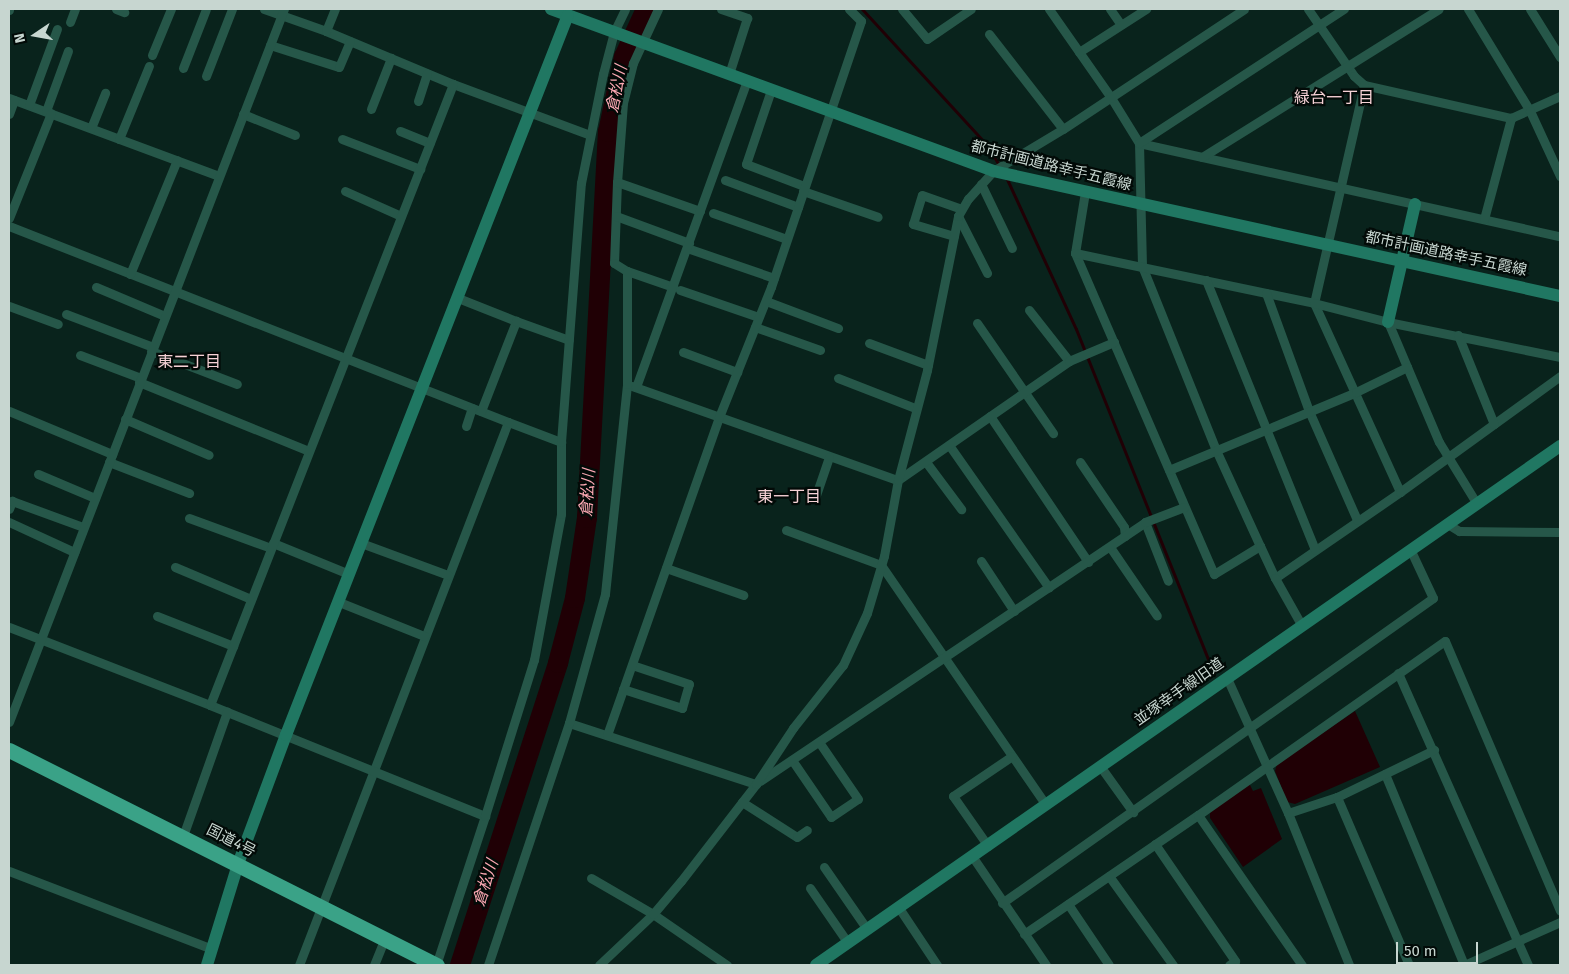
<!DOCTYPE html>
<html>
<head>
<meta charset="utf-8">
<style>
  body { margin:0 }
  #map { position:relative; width:1569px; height:974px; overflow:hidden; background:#09231c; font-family:"Fira Sans","Noto Sans JP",sans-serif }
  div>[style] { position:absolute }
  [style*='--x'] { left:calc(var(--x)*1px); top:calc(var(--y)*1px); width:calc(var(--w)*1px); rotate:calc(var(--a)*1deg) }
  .water>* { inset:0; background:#200005 }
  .stream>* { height:3px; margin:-1.5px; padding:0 1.5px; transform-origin:1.5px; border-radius:1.5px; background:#200005 }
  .river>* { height:20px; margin:-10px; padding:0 10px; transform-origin:10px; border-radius:10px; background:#200005 }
  .street>* { height:9px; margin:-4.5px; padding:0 4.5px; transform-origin:4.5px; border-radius:4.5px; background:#265749 }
  .secondary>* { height:12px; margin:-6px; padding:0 6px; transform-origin:6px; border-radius:6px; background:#207762 }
  .highway>* { height:15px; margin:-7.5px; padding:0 7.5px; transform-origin:7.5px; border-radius:7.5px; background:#3aa287 }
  span { translate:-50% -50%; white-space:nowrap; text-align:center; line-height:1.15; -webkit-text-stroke:4.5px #020a07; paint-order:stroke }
  .street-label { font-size:15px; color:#c7d6d0 }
  .water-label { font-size:16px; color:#fca8b3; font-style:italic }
  .neighbourhood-label { font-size:16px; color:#f5d1d5 }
  .frame { position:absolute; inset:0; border:10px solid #c7d6d0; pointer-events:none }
  .north { position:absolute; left:10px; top:10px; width:50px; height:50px; -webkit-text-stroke:4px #020a07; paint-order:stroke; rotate:258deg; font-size:14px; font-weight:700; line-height:20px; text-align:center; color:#c7d6d0 }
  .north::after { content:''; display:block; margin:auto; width:18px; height:22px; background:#c7d6d0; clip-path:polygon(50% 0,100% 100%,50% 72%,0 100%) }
  .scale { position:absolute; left:1396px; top:942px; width:82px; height:22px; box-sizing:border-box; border:2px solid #c7d6d0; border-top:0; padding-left:6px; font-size:15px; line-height:18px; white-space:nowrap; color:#c7d6d0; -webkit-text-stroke:4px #020a07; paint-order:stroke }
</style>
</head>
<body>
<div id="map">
  <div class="water">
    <div style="clip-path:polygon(1355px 711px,1380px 767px,1295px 804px,1287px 802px,1275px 771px,1277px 764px)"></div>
    <div style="clip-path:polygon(1249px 783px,1253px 791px,1261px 788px,1282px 839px,1243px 867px,1210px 818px,1210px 811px)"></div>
  </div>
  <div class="stream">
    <div style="--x:862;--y:9;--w:185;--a:47.4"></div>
    <div style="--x:987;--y:145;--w:23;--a:59"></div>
    <div style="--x:1006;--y:177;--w:167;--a:65.3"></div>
    <div style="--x:1076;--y:329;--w:372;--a:68.2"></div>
  </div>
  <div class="river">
    <div style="--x:460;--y:965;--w:318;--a:-72"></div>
    <div style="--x:558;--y:663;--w:67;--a:-75.3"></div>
    <div style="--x:575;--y:598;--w:81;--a:-81.5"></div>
    <div style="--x:587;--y:518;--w:387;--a:-86.9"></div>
    <div style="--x:608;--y:132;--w:77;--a:-78"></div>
    <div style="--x:624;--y:57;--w:53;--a:-65.4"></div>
  </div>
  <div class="street">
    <div style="--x:116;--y:9;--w:9;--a:21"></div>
    <div style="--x:264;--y:9;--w:66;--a:19.5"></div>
    <div style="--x:326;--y:31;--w:138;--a:22.7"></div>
    <div style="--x:453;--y:84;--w:146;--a:20.4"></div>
    <div style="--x:658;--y:9;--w:60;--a:114.8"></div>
    <div style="--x:633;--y:63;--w:41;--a:104"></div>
    <div style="--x:623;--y:103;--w:79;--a:94.3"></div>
    <div style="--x:617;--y:182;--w:81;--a:92.1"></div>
    <div style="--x:614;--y:263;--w:15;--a:32"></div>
    <div style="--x:627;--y:271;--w:49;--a:19.2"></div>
    <div style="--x:721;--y:9;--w:28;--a:19"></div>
    <div style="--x:747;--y:18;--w:59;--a:107.8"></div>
    <div style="--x:902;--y:9;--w:39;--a:50"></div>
    <div style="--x:927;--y:39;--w:53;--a:-34.3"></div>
    <div style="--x:1049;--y:9;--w:106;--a:55"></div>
    <div style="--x:1110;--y:96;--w:55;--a:58.3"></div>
    <div style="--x:1139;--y:143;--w:123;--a:88.6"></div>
    <div style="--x:1142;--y:266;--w:198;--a:68.1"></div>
    <div style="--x:1216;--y:450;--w:106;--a:65.4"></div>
    <div style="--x:1110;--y:9;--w:19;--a:55"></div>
    <div style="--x:1308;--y:9;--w:81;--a:55.5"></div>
    <div style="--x:1354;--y:76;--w:13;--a:42"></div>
    <div style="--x:1364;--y:85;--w:151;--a:12.7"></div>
    <div style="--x:1511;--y:118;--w:54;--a:-24.2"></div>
    <div style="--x:1468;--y:9;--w:119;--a:58.7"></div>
    <div style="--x:1530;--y:111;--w:72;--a:65.2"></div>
    <div style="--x:1530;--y:9;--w:57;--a:58"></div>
    <div style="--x:9;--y:10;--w:1;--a:-90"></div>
    <div style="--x:70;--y:22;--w:14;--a:-69"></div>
    <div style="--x:326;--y:31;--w:24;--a:-68"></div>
    <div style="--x:989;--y:34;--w:120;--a:52.1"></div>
    <div style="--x:270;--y:45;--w:72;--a:17.7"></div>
    <div style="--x:339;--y:67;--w:28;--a:-67"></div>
    <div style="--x:1079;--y:52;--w:80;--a:-32.7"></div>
    <div style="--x:152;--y:55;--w:50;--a:-67.6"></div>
    <div style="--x:183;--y:68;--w:63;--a:-68.7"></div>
    <div style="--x:206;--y:76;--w:72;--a:-68.8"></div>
    <div style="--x:1364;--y:85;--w:224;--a:102.9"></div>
    <div style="--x:1314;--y:303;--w:208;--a:65.5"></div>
    <div style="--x:771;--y:90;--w:78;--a:108.7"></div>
    <div style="--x:746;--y:164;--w:62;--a:20.8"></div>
    <div style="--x:9;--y:98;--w:224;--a:20.4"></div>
    <div style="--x:418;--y:101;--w:29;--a:-72"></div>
    <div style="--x:29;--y:105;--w:81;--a:-69.8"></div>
    <div style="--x:371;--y:109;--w:55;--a:-68.6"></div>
    <div style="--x:46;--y:111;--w:64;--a:-69.9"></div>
    <div style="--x:9;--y:114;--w:15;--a:-70"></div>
    <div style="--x:243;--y:114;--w:56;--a:22"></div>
    <div style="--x:91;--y:128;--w:38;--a:-68"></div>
    <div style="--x:400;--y:131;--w:32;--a:22"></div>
    <div style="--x:119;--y:139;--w:79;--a:-67.7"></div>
    <div style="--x:342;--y:139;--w:84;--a:21"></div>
    <div style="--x:1139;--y:143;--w:431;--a:12.5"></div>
    <div style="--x:1139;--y:143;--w:245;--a:-33.2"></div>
    <div style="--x:1202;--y:157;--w:279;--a:-32"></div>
    <div style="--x:725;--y:180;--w:78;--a:20.3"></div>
    <div style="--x:617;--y:182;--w:88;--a:19.3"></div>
    <div style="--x:981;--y:184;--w:71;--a:64.2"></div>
    <div style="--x:345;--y:191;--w:61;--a:24.1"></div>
    <div style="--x:803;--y:191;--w:79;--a:19.1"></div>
    <div style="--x:1085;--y:192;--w:62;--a:99.3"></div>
    <div style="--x:1075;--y:253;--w:350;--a:66.6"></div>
    <div style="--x:1214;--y:574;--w:54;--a:-31.3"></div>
    <div style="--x:1260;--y:546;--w:35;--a:65"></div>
    <div style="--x:1275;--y:578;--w:152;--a:-34.5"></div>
    <div style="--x:1400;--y:492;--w:198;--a:-35.9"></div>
    <div style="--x:713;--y:213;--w:78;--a:19.4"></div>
    <div style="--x:616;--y:216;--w:78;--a:20.3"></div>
    <div style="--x:958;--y:216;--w:64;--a:63"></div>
    <div style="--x:9;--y:218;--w:113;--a:-68.2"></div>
    <div style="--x:1484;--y:219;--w:105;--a:-75"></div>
    <div style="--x:9;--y:226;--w:536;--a:21.44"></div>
    <div style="--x:508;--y:422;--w:582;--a:111.05"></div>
    <div style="--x:954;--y:236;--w:43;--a:-163.7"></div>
    <div style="--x:913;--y:224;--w:30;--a:-73"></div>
    <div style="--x:922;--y:195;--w:42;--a:19.3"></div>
    <div style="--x:687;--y:248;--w:92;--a:19"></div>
    <div style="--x:1075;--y:253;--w:244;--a:11.8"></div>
    <div style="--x:1314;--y:303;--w:76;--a:14.4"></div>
    <div style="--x:1388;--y:322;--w:176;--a:11.5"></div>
    <div style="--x:130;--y:274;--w:123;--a:-67.6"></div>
    <div style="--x:1206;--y:280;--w:291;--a:68"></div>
    <div style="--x:96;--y:287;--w:75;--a:22.8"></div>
    <div style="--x:680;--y:290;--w:83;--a:18.9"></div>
    <div style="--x:1266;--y:293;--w:126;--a:70"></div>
    <div style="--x:1309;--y:411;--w:119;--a:66.2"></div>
    <div style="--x:458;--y:298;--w:62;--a:21.6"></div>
    <div style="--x:766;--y:301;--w:77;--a:20.6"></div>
    <div style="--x:9;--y:306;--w:52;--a:20.2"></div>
    <div style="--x:1029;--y:310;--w:65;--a:51.9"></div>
    <div style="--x:66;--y:314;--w:93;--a:20.8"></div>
    <div style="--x:1388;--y:322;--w:130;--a:67"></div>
    <div style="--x:1439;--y:442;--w:73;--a:58.5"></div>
    <div style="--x:977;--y:323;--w:134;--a:55.4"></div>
    <div style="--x:755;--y:327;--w:69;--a:19.5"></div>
    <div style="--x:1458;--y:335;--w:96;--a:68"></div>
    <div style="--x:869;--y:343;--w:63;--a:20.4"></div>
    <div style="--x:151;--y:351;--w:92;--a:21"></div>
    <div style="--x:683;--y:352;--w:58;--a:20.3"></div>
    <div style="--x:80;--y:355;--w:65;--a:20.7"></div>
    <div style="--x:838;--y:378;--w:83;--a:21.3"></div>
    <div style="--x:139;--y:382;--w:183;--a:22.1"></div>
    <div style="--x:632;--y:386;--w:282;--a:19.5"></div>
    <div style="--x:636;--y:387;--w:326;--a:-70.1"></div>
    <div style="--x:9;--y:411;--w:112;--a:22.7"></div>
    <div style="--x:481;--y:411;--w:97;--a:-68.7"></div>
    <div style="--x:516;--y:321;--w:56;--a:19.7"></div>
    <div style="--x:990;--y:416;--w:176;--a:56.1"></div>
    <div style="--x:125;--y:419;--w:91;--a:23.2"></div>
    <div style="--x:508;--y:422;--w:57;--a:20.7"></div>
    <div style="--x:466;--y:426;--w:19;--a:-72"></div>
    <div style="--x:949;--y:445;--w:174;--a:55"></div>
    <div style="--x:109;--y:462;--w:86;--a:21.2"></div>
    <div style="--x:926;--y:462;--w:59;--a:53.3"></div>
    <div style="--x:1080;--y:462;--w:78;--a:55.9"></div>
    <div style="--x:1124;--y:527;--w:9;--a:84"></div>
    <div style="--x:1169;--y:470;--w:203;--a:-22.6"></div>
    <div style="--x:1356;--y:392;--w:57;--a:-26.1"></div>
    <div style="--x:38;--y:474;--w:62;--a:22.8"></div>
    <div style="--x:898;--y:480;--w:208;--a:-34.8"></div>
    <div style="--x:1069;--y:361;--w:49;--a:-22.9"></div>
    <div style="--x:815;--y:498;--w:43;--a:-71.1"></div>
    <div style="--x:9;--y:509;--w:9;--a:-69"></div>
    <div style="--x:12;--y:501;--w:76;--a:20.1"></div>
    <div style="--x:189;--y:518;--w:87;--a:20.1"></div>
    <div style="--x:9;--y:522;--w:72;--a:24.8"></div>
    <div style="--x:1145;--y:522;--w:63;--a:68.7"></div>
    <div style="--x:1449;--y:525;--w:12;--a:31"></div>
    <div style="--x:1459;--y:531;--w:101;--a:0.6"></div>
    <div style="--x:786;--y:530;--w:101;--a:20.2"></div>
    <div style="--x:881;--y:565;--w:291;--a:55.5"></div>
    <div style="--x:273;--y:543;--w:82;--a:22.2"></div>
    <div style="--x:361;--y:543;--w:93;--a:20.2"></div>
    <div style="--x:1110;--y:547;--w:83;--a:55.7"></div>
    <div style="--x:981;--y:561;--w:60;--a:56.6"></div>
    <div style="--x:175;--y:567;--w:82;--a:22.8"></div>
    <div style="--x:666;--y:568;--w:82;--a:19.3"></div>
    <div style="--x:1275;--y:578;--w:55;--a:60.6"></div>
    <div style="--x:339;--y:602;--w:92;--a:21.8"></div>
    <div style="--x:157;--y:616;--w:82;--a:21.5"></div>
    <div style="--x:9;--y:627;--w:216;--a:21.2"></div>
    <div style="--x:210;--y:705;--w:297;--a:22"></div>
    <div style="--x:485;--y:816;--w:157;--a:108.2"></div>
    <div style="--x:1398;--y:673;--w:320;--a:66"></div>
    <div style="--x:1227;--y:678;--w:148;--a:65.7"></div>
    <div style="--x:1288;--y:813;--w:164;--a:68.1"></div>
    <div style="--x:623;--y:689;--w:62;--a:17.9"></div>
    <div style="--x:682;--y:708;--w:25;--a:-74"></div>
    <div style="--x:689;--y:684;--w:60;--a:-161.6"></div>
    <div style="--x:210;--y:705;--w:667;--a:-68.63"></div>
    <div style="--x:9;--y:722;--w:764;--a:-68.91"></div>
    <div style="--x:569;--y:723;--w:197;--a:18.1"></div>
    <div style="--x:607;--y:735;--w:337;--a:-70.6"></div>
    <div style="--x:719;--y:417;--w:140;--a:-68.2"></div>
    <div style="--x:771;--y:287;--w:281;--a:-71.3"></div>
    <div style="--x:861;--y:21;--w:17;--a:-135"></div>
    <div style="--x:792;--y:760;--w:69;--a:55.6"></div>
    <div style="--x:831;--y:817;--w:32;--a:-34"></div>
    <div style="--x:858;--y:799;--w:69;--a:-124.4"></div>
    <div style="--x:1100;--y:766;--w:57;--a:54.3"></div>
    <div style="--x:1385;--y:774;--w:207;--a:67.5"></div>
    <div style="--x:760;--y:781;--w:464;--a:-33.9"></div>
    <div style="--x:1145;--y:522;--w:42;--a:-21"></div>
    <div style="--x:1337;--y:797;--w:183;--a:66.8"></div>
    <div style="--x:742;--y:802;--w:65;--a:32.5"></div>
    <div style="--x:797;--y:837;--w:12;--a:-35"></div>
    <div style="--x:1288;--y:813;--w:52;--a:-18.1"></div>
    <div style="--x:1337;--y:797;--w:108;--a:-25.9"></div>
    <div style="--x:1198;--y:815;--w:183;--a:55.3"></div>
    <div style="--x:485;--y:816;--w:164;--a:-72.6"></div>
    <div style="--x:534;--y:660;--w:148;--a:-79.5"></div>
    <div style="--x:561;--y:514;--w:72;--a:-90"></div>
    <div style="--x:561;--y:442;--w:260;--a:-85.6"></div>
    <div style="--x:581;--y:183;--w:111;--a:-78.6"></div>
    <div style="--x:603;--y:74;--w:43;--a:-75.3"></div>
    <div style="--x:614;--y:32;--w:25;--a:-64"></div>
    <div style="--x:183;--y:836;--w:132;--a:-70.5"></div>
    <div style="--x:1155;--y:844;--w:142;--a:55.6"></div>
    <div style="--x:1235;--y:961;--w:7;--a:146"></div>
    <div style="--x:988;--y:846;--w:61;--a:-125"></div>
    <div style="--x:953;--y:796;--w:71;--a:-34.1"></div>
    <div style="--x:972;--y:856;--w:132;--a:55.8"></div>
    <div style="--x:824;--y:867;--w:75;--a:55.3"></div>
    <div style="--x:9;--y:871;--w:217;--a:21"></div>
    <div style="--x:1109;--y:876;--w:110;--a:54.3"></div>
    <div style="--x:591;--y:878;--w:72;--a:30.1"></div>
    <div style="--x:653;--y:914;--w:90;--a:34.6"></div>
    <div style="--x:810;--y:888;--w:67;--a:55.4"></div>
    <div style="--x:1002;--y:903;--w:528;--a:-35.29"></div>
    <div style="--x:1433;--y:598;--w:52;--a:-115.1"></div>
    <div style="--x:1068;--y:904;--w:73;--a:56.1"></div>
    <div style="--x:899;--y:908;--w:69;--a:56.3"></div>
    <div style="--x:1024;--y:934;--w:211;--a:-34.4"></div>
    <div style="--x:1198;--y:815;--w:302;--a:-35.2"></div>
    <div style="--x:1445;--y:641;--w:293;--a:66.9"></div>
    <div style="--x:374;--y:965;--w:27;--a:-68"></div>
    <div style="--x:488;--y:965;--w:255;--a:-71.5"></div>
    <div style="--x:569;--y:723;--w:134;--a:-74.4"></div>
    <div style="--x:605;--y:594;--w:211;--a:-84"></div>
    <div style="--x:627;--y:384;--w:113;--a:-90"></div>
    <div style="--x:599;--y:965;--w:74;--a:-43.4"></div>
    <div style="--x:653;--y:914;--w:43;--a:-49.7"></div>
    <div style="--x:681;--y:881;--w:123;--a:-52.3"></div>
    <div style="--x:756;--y:784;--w:67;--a:-56.5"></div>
    <div style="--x:793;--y:728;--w:80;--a:-51.6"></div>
    <div style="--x:843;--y:665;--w:57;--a:-65.2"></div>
    <div style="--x:867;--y:613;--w:59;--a:-73.4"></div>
    <div style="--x:884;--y:556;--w:77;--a:-79.6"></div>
    <div style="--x:898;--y:480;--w:114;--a:-75.2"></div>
    <div style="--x:927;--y:370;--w:157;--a:-78.6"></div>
    <div style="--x:958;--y:216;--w:20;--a:-60"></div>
    <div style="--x:968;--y:199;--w:38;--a:-48"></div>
    <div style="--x:993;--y:171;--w:82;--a:-31"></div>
    <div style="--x:1063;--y:129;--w:217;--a:-33.5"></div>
    <div style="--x:1464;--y:965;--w:105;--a:-24.1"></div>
  </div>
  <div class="secondary">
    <div style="--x:551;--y:9;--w:471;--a:20.1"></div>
    <div style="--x:993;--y:171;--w:581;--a:12.43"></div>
    <div style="--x:1388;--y:322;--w:121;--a:-77.1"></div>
    <div style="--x:207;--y:965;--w:106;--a:-72.9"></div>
    <div style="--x:238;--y:864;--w:138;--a:-69.6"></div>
    <div style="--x:286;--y:735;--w:773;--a:-68.61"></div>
    <div style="--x:816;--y:965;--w:907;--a:-34.9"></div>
  </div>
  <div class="highway">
    <div style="--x:9;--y:750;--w:479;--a:26.7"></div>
  </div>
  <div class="street-label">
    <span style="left:1051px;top:166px;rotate:14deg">都市計画道路幸手五霞線</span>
    <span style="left:1446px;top:254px;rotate:12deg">都市計画道路幸手五霞線</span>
    <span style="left:1179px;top:692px;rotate:-35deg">並塚幸手線旧道</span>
    <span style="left:231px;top:841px;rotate:27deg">国道4号</span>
  </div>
  <div class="water-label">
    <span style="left:617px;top:89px;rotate:-78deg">倉松川</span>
    <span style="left:588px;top:493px;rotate:-86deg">倉松川</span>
    <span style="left:486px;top:883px;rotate:-72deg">倉松川</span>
  </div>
  <div class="neighbourhood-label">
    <span style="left:1334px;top:98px">緑台一丁目</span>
    <span style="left:189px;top:362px">東二丁目</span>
    <span style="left:789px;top:497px">東一丁目</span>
  </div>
  <div class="frame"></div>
  <div class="north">N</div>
  <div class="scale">50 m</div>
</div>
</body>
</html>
